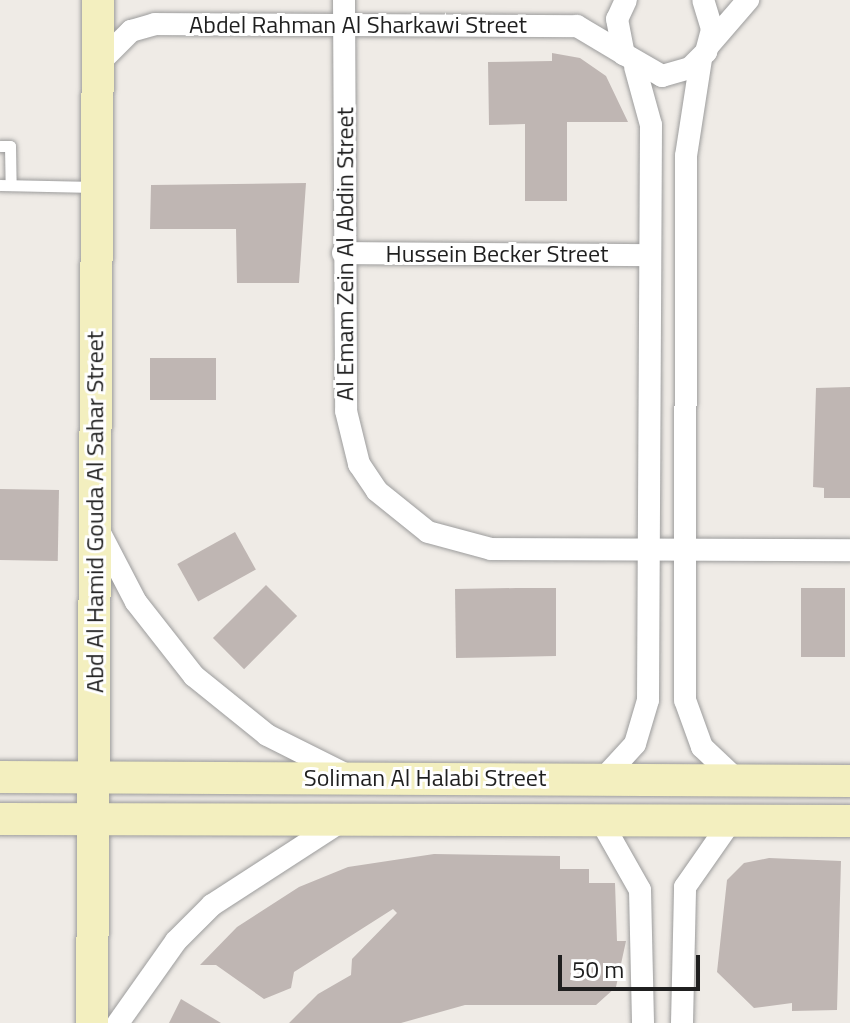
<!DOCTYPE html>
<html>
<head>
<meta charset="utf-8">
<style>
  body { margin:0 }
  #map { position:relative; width:850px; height:1023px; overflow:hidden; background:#efebe6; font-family:"Titillium Web",sans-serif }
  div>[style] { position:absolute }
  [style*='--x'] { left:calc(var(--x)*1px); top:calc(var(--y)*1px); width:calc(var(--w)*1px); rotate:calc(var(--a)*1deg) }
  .building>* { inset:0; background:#bfb6b3; transform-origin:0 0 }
  .roads { filter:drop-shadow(0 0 2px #9c9c9c) drop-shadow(0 0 2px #9c9c9c) }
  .lane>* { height:11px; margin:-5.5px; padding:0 5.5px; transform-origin:5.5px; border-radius:5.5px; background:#fff }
  .street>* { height:22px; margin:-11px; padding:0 11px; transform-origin:11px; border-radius:11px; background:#fff }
  .secondary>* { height:32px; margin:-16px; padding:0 16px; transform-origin:16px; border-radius:16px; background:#f3efbf }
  span { translate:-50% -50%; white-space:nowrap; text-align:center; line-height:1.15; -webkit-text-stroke:6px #fff; paint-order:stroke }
  .street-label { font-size:24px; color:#1f1f1f }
  .scale { position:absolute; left:558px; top:955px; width:142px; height:36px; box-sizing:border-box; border:4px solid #1f1f1f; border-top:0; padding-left:10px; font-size:24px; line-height:28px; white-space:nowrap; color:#1f1f1f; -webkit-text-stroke:6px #fff; paint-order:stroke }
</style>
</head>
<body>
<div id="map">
  <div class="building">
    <div style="clip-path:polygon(552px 53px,580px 58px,606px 76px,628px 122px,567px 122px,567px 201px,525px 201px,525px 124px,489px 125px,488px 62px,552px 61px)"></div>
    <div style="clip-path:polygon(306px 183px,299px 283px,237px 283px,236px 229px,150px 229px,151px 185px)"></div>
    <div style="left:150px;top:358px;width:66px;height:42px"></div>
    <div style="clip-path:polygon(850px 387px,850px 498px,824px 498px,824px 488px,813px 487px,816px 388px)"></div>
    <div style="left:0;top:489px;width:59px;height:71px;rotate:1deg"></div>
    <div style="left:235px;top:532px;width:43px;height:66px;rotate:61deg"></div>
    <div style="left:266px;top:585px;width:44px;height:75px;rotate:45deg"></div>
    <div style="clip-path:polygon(516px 588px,556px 588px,556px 656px,456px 658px,455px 589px)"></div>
    <div style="left:801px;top:588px;width:44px;height:69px"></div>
    <div style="clip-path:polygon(434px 854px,560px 856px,560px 869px,589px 869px,589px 883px,615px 883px,617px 941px,626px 941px,616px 987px,596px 1005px,465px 1005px,401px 1023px,289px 1023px,318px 994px,351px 975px,352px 959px,397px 913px,393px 909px,294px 972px,291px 988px,264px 999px,216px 965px,200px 965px,237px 927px,299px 887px,348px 867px)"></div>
    <div style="clip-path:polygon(769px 858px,841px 861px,837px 1010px,792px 1011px,792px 1003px,754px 1008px,717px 972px,727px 880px,744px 863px)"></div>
    <div style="clip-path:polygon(181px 999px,221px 1023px,169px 1023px)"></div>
  </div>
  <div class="roads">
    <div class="lane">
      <div style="--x:0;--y:146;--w:10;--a:0"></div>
      <div style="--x:10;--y:146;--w:39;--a:89"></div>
      <div style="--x:0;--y:185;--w:95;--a:1.2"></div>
    </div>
    <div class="street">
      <div style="--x:344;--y:0;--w:411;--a:89.7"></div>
      <div style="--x:346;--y:411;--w:55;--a:76.2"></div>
      <div style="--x:359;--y:464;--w:32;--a:56"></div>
      <div style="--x:377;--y:491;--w:65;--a:38.8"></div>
      <div style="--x:428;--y:532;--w:65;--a:15.1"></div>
      <div style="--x:491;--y:549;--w:359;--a:0.2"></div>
      <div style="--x:626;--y:0;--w:21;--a:115"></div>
      <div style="--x:617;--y:19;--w:36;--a:79"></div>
      <div style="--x:624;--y:54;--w:44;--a:30.1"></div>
      <div style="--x:662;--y:76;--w:29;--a:-16"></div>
      <div style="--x:690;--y:68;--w:23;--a:-45"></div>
      <div style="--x:706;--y:52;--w:24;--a:-75"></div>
      <div style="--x:712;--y:29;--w:30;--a:-107"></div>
      <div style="--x:709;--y:45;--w:60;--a:-49.1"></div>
      <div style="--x:701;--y:59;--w:98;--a:98.8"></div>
      <div style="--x:686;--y:156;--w:544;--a:90.11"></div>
      <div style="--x:685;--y:700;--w:50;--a:70.1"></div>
      <div style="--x:702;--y:747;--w:47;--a:43.3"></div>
      <div style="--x:98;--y:64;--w:47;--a:-45"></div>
      <div style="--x:131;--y:31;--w:25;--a:-16"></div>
      <div style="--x:155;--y:24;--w:422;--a:0.3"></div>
      <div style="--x:577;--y:26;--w:55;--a:30.8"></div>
      <div style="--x:343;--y:253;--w:307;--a:0.4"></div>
      <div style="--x:99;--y:531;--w:80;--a:62.5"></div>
      <div style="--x:136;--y:602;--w:94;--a:51.9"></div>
      <div style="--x:194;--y:676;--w:94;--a:38.9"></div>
      <div style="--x:267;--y:735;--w:85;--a:26.6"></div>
      <div style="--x:603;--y:779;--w:47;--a:-47.6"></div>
      <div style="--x:635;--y:744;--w:46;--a:-73.5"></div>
      <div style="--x:648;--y:700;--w:575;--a:-89.7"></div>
      <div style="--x:651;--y:125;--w:60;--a:-105.4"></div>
      <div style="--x:601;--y:821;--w:79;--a:60.5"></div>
      <div style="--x:640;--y:890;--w:133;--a:88.7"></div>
      <div style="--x:118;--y:1023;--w:100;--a:-54.7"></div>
      <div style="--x:176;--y:941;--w:51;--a:-45"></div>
      <div style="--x:212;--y:905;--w:155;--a:-32.9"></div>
      <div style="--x:682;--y:1023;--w:136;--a:-88.7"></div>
      <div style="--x:685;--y:887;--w:80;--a:-55.1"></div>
    </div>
    <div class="secondary">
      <div style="--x:0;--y:777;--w:850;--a:0.27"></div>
      <div style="--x:0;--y:819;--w:850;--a:0.13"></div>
      <div style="--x:92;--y:1023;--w:1023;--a:-89.66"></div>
    </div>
  </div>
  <div class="street-label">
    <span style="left:358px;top:25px">Abdel Rahman Al Sharkawi Street</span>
    <span style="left:345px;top:254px;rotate:-90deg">Al Emam Zein Al Abdin Street</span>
    <span style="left:497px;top:254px">Hussein Becker Street</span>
    <span style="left:95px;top:512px;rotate:-90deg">Abd Al Hamid Gouda Al Sahar Street</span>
    <span style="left:425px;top:778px">Soliman Al Halabi Street</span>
  </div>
  <div class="scale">50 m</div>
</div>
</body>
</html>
